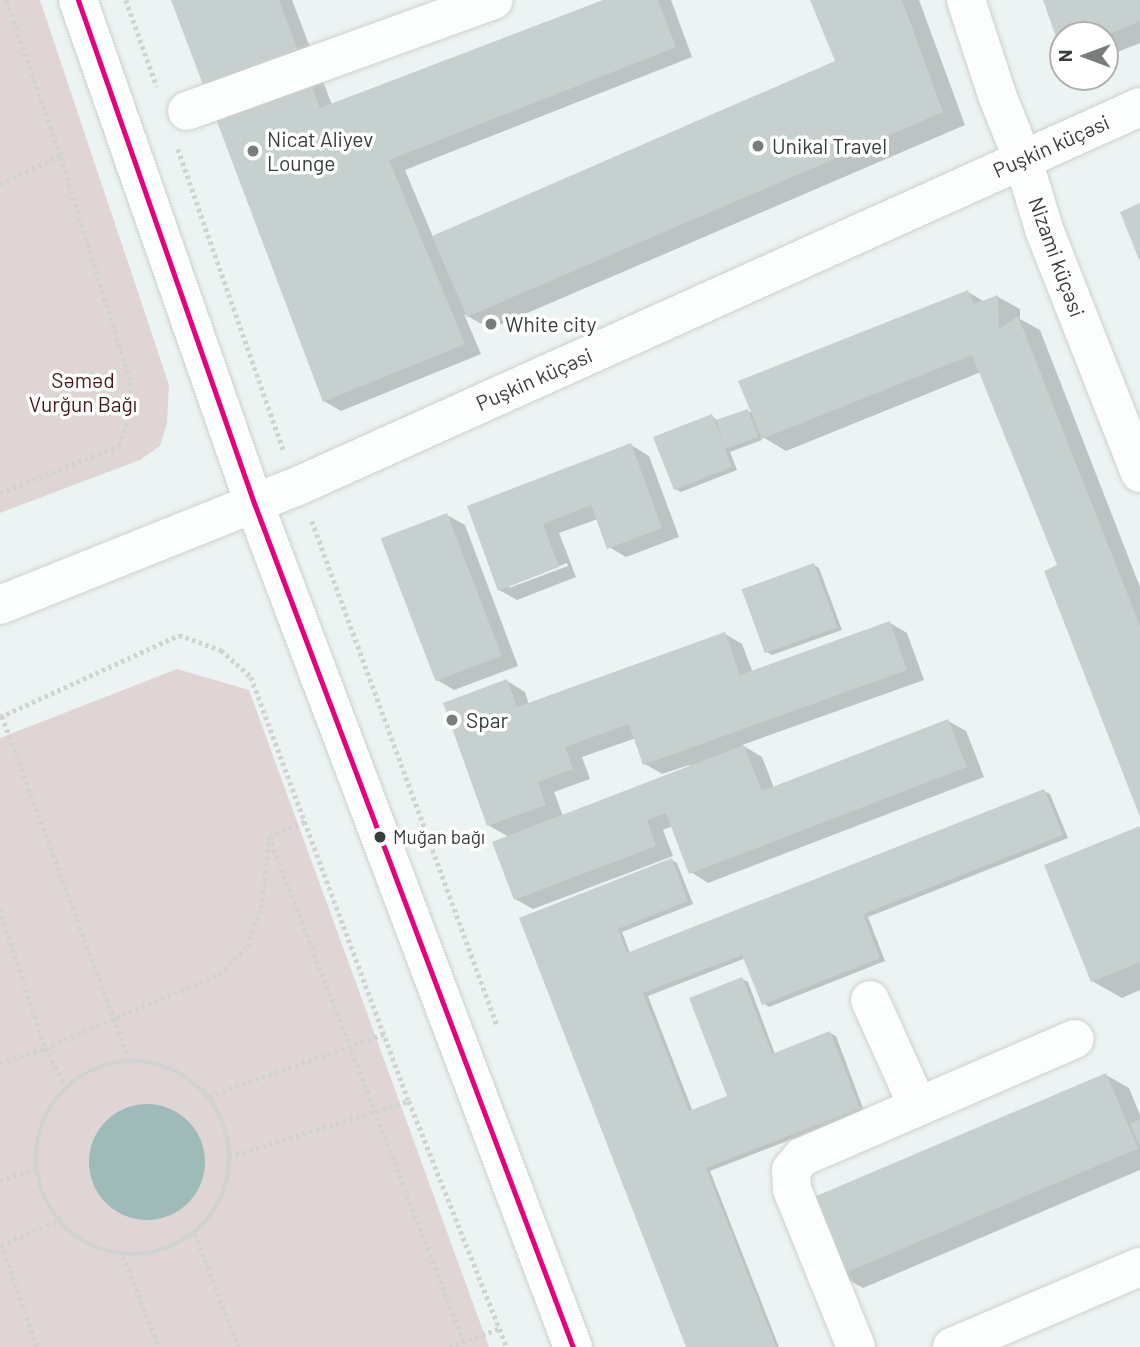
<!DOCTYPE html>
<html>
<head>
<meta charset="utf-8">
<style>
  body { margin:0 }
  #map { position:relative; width:1140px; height:1347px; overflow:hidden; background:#ecf4f3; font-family:Barlow,sans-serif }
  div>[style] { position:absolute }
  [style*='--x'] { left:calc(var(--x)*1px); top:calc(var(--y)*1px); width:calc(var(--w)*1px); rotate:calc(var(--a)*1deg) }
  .green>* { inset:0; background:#dfd5d5 }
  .water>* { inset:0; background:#9fbbb9 }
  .round { border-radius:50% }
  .shadow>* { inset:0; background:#0003 }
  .building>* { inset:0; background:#c6d0cf; transform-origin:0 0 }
  .path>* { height:4.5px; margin-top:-2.25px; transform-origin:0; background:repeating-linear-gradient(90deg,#d1d3d3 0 3.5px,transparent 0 7px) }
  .path>.ring { margin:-2.25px; padding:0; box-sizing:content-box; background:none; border:4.5px solid #d1d3d3; border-radius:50% }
  .roads { filter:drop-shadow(0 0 2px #cbd1d0) drop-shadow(0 0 2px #cbd1d0) }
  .minor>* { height:38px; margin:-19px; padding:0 19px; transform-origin:19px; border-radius:19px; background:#fcfdfd }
  .major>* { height:38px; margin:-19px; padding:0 19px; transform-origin:19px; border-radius:19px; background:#fcfdfd }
  .bus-1>* { height:5px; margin:-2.5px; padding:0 2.5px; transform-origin:2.5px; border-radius:2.5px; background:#e5007d }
  .dots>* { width:19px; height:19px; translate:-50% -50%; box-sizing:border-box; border:4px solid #fff; border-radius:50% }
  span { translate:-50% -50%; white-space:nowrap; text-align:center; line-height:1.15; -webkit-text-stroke:7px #fff; paint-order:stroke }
  .bus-label { font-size:19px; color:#383d3d }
  .left { translate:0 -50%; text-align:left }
  .poi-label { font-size:21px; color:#383d3d }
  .street-label { font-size:21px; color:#383d3d }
  .park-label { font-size:21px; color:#46181d }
  .north { position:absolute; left:1049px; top:21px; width:70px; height:70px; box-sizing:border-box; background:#fff; border:2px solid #afb1b1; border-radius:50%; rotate:270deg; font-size:19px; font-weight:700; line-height:28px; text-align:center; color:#383d3d }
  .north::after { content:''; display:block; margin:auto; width:24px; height:32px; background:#777d7d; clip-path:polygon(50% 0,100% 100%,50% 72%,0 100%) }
</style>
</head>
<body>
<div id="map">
  <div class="green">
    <div style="clip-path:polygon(0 0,40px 0,169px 385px,167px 423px,160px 446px,140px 460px,0 513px)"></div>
    <div style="clip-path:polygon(177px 669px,249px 690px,489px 1347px,0 1347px,0 738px)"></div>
  </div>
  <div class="water">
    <div class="round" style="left:89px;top:1104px;width:116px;height:116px"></div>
  </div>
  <div class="shadow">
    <div style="clip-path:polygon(173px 0,292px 0,332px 105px,608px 0,671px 0,692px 57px,405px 170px,433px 237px,837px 62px,812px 0,919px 0,965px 125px,490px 329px,464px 314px,481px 354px,341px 411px,324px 401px)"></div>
    <div style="clip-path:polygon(1045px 0,1140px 0,1140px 43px,1105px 57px,1105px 35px,1063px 35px,1063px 52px)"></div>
    <div style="clip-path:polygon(968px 292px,985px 302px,998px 297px,1020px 309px,1020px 319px,1040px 330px,1140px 587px,1140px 813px,1059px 566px,981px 372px,786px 451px,761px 436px,762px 440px,730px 452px,737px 470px,681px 492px,675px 489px,712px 416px,718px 421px,748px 411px,754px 414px)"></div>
    <div style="clip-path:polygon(evenodd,631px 445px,649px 456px,679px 537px,626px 557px,609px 547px,598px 519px,559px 533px,576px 577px,517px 600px,499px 590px,469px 507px,631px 445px,567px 563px,568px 566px,509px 588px,509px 585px,567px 563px)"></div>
    <div style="clip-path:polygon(447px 515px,465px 525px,518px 666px,454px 690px,437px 680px)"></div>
    <div style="clip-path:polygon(814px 565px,819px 568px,842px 630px,772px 655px,767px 652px)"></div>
    <div style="clip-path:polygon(evenodd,890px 623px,907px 633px,924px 680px,742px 745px,762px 757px,774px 788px,948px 721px,966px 731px,984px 777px,708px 883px,691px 872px,673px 826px,663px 830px,673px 856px,533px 909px,515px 899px,509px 837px,488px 825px,507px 681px,525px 692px,529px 705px,725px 634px,742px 644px,753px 673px,890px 623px,636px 738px,645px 764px,662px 774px,689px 765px,690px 768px,563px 816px,554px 792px,590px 779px,582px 757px,636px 738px)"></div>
    <div style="clip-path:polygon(1044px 791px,1050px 794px,1068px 838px,868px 917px,885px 961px,769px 1007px,763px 1003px,746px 958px,648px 996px,693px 1112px,729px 1097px,742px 979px,748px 982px,775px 1054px,830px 1033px,836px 1036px,864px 1111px,710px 1171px,779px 1347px,687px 1347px,521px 919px,672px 860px,677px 863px,693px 904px,622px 932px,630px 953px)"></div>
    <div style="clip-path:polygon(1140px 830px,1140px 990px,1122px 998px,1092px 981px)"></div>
    <div style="clip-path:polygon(1106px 1075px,1129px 1088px,1140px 1115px,1140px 1170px,863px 1288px,840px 1275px)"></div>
  </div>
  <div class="building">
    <div style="clip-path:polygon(171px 0,279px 0,320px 108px,603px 0,658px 0,676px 47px,389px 160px,465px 344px,323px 402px)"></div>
    <div style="clip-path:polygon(810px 0,902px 0,943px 112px,467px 317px,432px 236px,835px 61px)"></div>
    <div style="clip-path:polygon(1043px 0,1140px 0,1140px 21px,1105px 36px,1063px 35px,1063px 57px)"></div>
    <div style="clip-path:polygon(1140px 203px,1140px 262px,1120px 212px)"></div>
    <div style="clip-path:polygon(968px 290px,974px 304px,998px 295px,999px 329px,1018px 316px,1140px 626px,1140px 817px,1044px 571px,1057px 565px,972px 355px,762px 439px,738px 381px)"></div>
    <div style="clip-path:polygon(748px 409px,758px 437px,725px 449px,732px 467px,674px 490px,653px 437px,712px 414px,724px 445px,716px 420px)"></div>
    <div style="clip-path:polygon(631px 443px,662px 528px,607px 549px,591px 505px,543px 524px,559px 567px,498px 591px,467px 506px)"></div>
    <div style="left:447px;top:513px;width:153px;height:71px;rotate:69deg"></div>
    <div style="left:814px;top:563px;width:68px;height:77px;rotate:70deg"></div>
    <div style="clip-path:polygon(890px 621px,907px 670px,643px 765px,629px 724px,565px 747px,573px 769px,538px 782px,546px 805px,487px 826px,443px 703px,507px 679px,517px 707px,725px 632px,740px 675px)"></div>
    <div style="clip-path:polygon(948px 719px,967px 767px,689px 874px,666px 813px,647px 820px,656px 846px,514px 900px,492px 842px,744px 745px,762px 791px)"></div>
    <div style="clip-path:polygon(1044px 789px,1063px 835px,863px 914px,880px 958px,762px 1005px,742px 955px,643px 993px,689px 1111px,727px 1096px,689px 998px,742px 977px,772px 1054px,830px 1031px,860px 1108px,706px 1168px,776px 1347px,686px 1347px,519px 918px,672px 858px,688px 901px,618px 929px,627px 953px)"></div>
    <div style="clip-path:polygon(1140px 826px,1140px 962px,1091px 982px,1044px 865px)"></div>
    <div style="left:1106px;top:1073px;width:82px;height:325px;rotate:67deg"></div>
    <div style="clip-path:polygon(1140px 1120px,1140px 1147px,1130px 1123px)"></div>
  </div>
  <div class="path">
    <div style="--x:126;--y:0;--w:92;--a:70.4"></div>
    <div style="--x:178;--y:149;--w:320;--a:70.7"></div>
    <div style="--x:0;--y:184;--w:66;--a:-25"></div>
    <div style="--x:0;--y:493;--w:128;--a:-21.6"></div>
    <div style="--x:119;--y:446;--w:34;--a:-71"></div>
    <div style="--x:130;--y:414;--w:33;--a:-90"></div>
    <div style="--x:130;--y:381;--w:236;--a:-107.3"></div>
    <div style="--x:60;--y:156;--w:165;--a:-109.1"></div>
    <div style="--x:312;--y:521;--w:537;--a:69.84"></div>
    <div style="--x:2;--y:716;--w:367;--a:69.7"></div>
    <div style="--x:0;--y:717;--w:197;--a:-24.6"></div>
    <div style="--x:179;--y:635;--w:45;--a:19.7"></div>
    <div style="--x:221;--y:650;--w:40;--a:42"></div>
    <div style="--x:251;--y:677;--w:452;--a:69.6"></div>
    <div style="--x:409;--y:1101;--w:265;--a:68.3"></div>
    <div style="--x:269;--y:836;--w:542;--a:68.92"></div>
    <div style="--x:0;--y:909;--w:146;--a:72.1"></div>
    <div style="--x:45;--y:1048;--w:41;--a:60.9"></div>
    <div class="ring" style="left:36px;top:1061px;width:189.5px;height:189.5px"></div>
    <div style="--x:0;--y:1063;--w:47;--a:-18.4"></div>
    <div style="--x:45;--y:1048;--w:189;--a:-23"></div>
    <div style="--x:219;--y:974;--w:40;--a:-45"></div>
    <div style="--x:247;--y:946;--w:40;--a:-69.8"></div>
    <div style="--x:261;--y:908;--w:72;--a:-83.7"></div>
    <div style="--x:269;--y:836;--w:40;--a:-22"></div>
    <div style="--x:209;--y:1096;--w:186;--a:-19.5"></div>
    <div style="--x:229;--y:1157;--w:189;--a:-17.3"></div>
    <div style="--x:0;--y:1181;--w:40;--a:-20.2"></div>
    <div style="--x:195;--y:1234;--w:121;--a:68.7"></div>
    <div style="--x:2;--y:1244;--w:109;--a:71.2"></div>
    <div style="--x:1;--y:1245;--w:61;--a:-23.2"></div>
    <div style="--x:123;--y:1256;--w:98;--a:68.4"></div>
    <div style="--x:449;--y:1347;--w:55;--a:-20.1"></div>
  </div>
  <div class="roads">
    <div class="minor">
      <div style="--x:966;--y:0;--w:100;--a:71.9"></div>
      <div style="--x:997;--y:95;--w:70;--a:68.2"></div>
      <div style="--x:1023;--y:160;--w:75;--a:73"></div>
      <div style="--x:1045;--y:232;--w:259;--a:68.5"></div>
      <div style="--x:187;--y:111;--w:326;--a:-19.9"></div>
      <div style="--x:870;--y:1000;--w:117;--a:65.8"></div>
      <div style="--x:856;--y:1347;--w:170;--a:-112.1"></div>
      <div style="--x:792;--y:1189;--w:19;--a:-93"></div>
      <div style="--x:791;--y:1170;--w:17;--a:-50"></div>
      <div style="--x:802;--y:1157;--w:297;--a:-23.4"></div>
      <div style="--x:952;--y:1347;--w:204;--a:-23.1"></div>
    </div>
    <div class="major">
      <div style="--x:78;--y:0;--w:533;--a:70.72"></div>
      <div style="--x:254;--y:503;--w:902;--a:69.3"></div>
      <div style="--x:0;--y:605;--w:321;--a:-21.8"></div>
      <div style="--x:298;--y:486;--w:923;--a:-24.23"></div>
    </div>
  </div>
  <div class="bus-1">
    <div style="--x:78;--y:0;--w:533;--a:70.72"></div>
    <div style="--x:254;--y:503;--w:902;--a:69.3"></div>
  </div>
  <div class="dots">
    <div style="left:758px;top:146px;background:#777d7d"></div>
    <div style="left:253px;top:151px;background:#777d7d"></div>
    <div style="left:491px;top:324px;background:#777d7d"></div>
    <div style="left:452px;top:720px;background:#777d7d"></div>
    <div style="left:380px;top:837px;background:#383d3d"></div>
  </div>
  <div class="bus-label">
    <span class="left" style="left:393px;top:837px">Muğan bağı</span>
  </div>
  <div class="poi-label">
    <span class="left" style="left:267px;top:151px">Nicat Aliyev<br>Lounge</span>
    <span class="left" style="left:772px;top:146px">Unikal Travel</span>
    <span class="left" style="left:505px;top:324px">White city</span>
    <span class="left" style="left:466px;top:720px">Spar</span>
  </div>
  <div class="street-label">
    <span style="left:1051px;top:146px;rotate:-24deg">Puşkin küçəsi</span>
    <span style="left:1057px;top:257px;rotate:70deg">Nizami küçəsi</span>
    <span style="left:534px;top:379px;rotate:-24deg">Puşkin küçəsi</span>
  </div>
  <div class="park-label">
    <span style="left:83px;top:392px">Səməd<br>Vurğun Bağı</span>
  </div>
  <div class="north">N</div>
</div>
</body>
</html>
